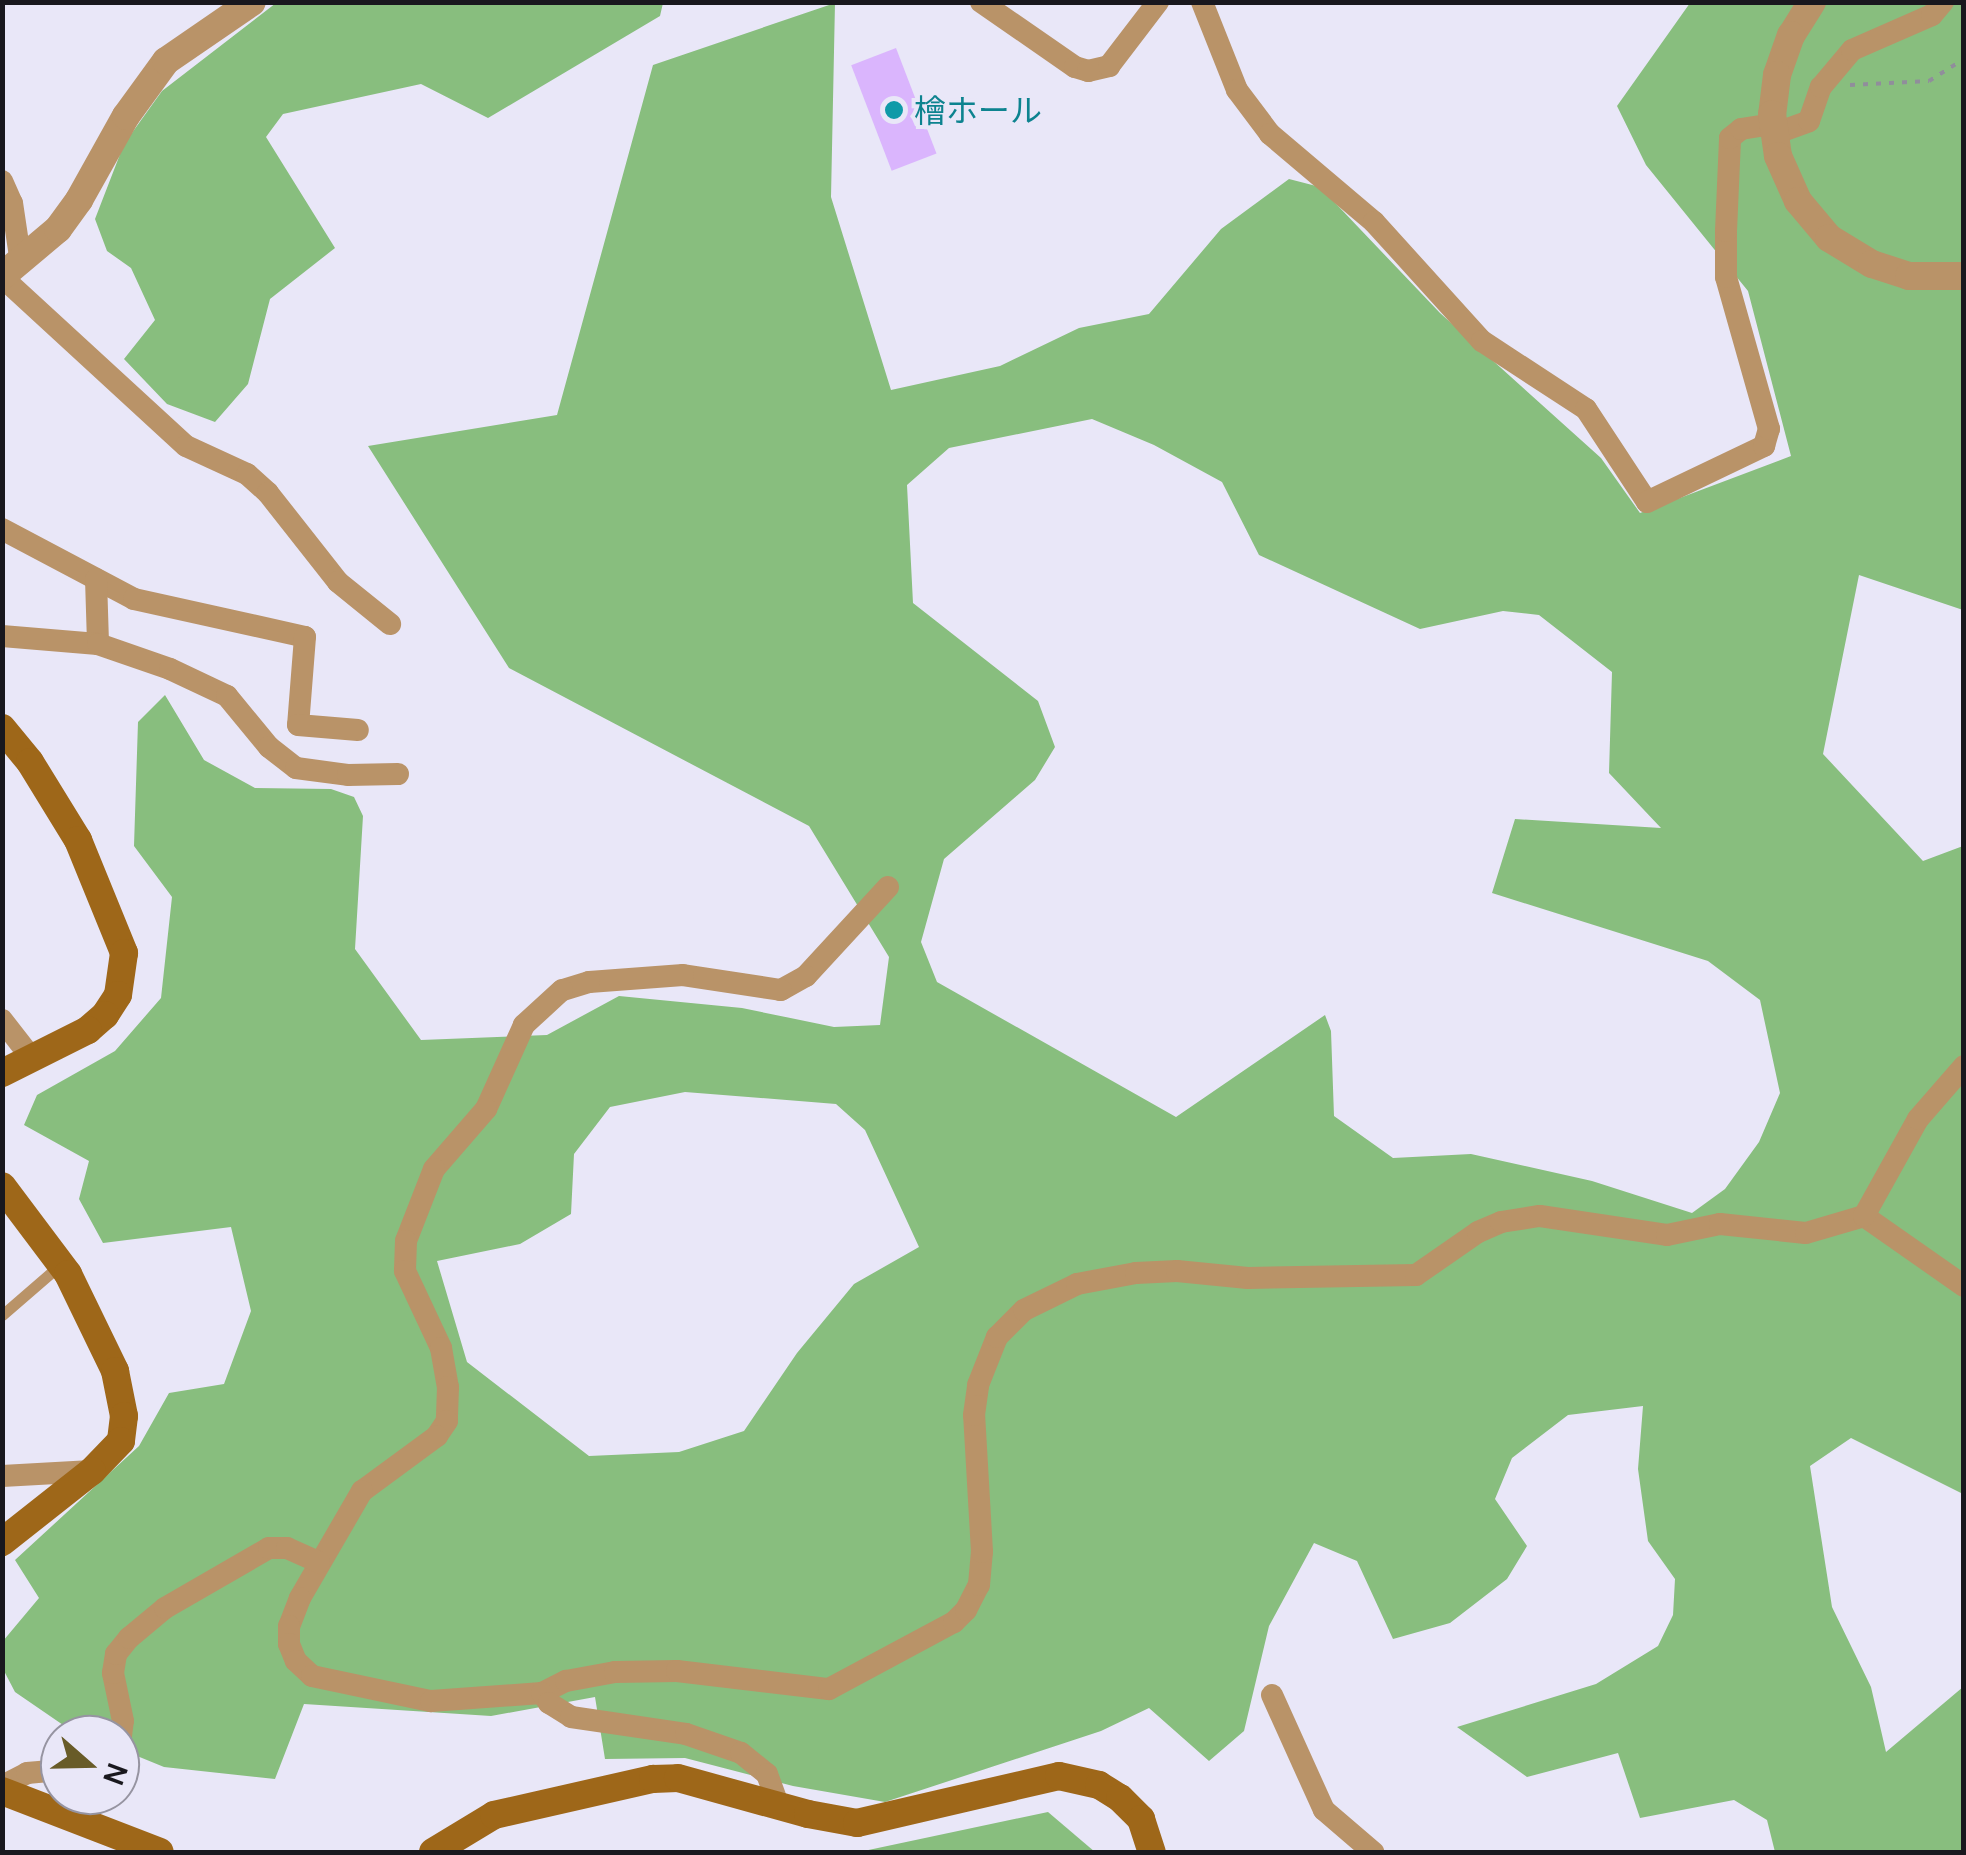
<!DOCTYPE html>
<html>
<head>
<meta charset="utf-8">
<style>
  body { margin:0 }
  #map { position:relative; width:1966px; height:1855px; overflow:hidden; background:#e9e7f8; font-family:Manrope,"Noto Sans JP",sans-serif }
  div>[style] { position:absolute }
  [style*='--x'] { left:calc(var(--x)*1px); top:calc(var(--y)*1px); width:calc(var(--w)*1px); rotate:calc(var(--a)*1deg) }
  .forest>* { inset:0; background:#88be7e }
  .building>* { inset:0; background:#dab5fd; transform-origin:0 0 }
  .path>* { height:4px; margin-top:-2px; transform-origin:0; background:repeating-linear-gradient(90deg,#908e9b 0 5px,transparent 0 13px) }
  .service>* { height:11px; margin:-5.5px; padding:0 5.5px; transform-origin:5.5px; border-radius:5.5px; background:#b99368 }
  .minor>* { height:22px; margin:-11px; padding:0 11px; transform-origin:11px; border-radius:11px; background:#b99368 }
  .tertiary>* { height:28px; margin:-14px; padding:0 14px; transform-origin:14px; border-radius:14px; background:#b99368 }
  .secondary>* { height:28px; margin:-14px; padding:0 14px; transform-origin:14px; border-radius:14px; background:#9e6719 }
  .dots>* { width:28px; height:28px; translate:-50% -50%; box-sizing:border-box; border:5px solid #e9e7f8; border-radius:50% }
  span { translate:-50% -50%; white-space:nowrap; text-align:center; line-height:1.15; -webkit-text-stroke:8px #e9e7f8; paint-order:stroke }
  .culture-label { font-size:32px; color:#0d838f }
  .left { translate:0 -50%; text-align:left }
  .frame { position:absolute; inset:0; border:5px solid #19181e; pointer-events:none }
  .north { position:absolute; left:40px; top:1715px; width:100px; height:100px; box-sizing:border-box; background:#e9e7f8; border:2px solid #9694a1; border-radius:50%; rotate:110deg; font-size:28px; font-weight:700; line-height:40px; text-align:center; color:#19181e }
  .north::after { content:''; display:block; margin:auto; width:35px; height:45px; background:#685b28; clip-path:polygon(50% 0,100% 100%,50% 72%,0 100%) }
</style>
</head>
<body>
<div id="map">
  <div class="forest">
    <div style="clip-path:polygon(276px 3px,663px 3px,660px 16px,488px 118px,421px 84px,283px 114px,266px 137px,335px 248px,270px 299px,248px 384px,215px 422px,167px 404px,124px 359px,155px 320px,131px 268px,107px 251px,95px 219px,124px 144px,162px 91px)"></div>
    <div style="clip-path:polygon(evenodd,835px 3px,831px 197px,891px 390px,1000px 366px,1079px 328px,1149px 314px,1221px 229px,1289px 179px,1320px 187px,1440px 313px,1601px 458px,1640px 513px,1791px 456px,1748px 291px,1646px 165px,1617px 106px,1690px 3px,1963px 3px,1963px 610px,1859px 575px,1823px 754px,1923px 861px,1963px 846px,1963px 1494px,1851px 1438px,1810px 1466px,1832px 1607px,1871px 1687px,1886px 1752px,1963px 1687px,1963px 1852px,1775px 1852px,1767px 1820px,1734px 1800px,1640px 1818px,1618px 1753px,1527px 1777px,1457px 1727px,1596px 1684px,1658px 1646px,1673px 1615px,1675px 1579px,1648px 1541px,1638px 1469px,1643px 1406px,1568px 1415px,1512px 1458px,1495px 1499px,1527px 1546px,1507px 1579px,1450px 1623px,1393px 1639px,1357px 1561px,1314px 1543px,1269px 1626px,1244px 1731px,1209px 1761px,1149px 1708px,1101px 1731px,885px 1802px,793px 1786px,685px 1758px,605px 1759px,595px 1697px,491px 1716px,304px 1704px,275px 1779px,164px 1767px,120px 1749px,120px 1735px,85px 1735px,66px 1727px,15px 1692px,3px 1669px,3px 1641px,39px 1598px,15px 1560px,139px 1446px,169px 1393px,224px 1384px,251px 1311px,231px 1227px,103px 1243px,79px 1199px,89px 1161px,24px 1125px,37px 1095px,115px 1051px,161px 998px,172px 897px,134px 846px,138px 722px,165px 695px,204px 760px,255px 788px,331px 789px,354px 797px,363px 816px,355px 949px,421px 1040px,547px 1035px,619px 996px,742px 1008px,834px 1027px,880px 1025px,889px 957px,809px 826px,509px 668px,368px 446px,557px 415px,653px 65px,835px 3px,1092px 419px,1154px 445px,1222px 482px,1259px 555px,1420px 629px,1503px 611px,1539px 615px,1612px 672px,1609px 773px,1661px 828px,1515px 819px,1492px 893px,1708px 961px,1760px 1000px,1780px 1093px,1759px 1142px,1725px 1189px,1692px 1213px,1592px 1181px,1471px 1154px,1393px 1158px,1334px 1116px,1331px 1031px,1325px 1015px,1176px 1117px,937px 982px,921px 942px,944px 859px,1035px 780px,1055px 747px,1038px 701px,913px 603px,907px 485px,949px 448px,1092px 419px,835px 3px,685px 1092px,836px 1104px,865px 1130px,919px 1247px,854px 1284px,797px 1353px,744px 1431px,679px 1452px,589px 1456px,467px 1362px,437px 1261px,520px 1244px,571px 1214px,574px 1154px,610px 1107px,685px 1092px)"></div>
    <div style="clip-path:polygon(1048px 1812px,1095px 1852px,859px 1852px)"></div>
  </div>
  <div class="building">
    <div style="left:896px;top:48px;width:113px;height:48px;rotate:69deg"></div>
  </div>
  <div class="path">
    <div style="--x:1850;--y:85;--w:79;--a:-2.9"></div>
    <div style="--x:1929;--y:81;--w:41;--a:-32.2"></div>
  </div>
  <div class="service">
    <div style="--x:2;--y:1315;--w:78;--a:-40.8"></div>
  </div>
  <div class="minor">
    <div style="--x:981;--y:2;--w:114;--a:34.7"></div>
    <div style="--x:1075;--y:67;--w:14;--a:17"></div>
    <div style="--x:1088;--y:71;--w:22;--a:-13"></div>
    <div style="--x:1109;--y:66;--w:81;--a:-52.6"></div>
    <div style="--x:1202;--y:2;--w:95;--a:68.3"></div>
    <div style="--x:1237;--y:90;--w:55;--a:53.1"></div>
    <div style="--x:1270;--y:134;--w:136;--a:40.2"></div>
    <div style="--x:1374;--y:222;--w:161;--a:47.8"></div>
    <div style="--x:1482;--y:341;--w:124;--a:33.2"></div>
    <div style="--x:1586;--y:409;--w:111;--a:56.7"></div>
    <div style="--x:1647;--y:502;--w:130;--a:-25.6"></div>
    <div style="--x:1764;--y:446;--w:18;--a:-74"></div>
    <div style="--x:1769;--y:429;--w:158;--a:-105.8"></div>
    <div style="--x:1726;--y:277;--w:46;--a:-90"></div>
    <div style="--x:1726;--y:231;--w:93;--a:-87.5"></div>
    <div style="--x:1730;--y:138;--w:14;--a:-39"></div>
    <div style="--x:1741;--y:129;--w:32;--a:-9"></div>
    <div style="--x:1774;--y:134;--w:37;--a:-20"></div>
    <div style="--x:1809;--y:121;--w:36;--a:-71"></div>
    <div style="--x:1821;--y:87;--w:48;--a:-50"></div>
    <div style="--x:1852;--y:50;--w:87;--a:-23.6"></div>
    <div style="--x:1932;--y:15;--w:17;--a:-50"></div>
    <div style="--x:2;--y:181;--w:24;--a:66"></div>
    <div style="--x:12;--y:203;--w:61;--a:81.5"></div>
    <div style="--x:2;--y:277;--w:250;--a:42.6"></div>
    <div style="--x:186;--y:446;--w:67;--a:24.7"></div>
    <div style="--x:247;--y:474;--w:28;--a:42"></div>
    <div style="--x:268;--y:493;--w:113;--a:51.8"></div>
    <div style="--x:338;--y:582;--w:67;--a:38.9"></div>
    <div style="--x:2;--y:529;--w:149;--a:27.9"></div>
    <div style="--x:134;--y:599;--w:175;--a:12.5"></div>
    <div style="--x:305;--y:637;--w:88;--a:94.5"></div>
    <div style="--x:298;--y:725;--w:60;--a:4.8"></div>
    <div style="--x:96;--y:579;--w:65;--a:88.2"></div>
    <div style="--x:2;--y:636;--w:96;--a:4.8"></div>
    <div style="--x:98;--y:644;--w:76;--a:19.1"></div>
    <div style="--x:170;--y:669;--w:63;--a:25.3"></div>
    <div style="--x:227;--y:696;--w:66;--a:50.5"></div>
    <div style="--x:269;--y:747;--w:34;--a:38"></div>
    <div style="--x:296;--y:768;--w:52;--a:7.7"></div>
    <div style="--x:348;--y:775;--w:50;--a:-1.1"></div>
    <div style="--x:888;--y:887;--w:121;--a:132.7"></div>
    <div style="--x:806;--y:976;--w:29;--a:151"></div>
    <div style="--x:781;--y:990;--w:99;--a:-171.3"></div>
    <div style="--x:683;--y:975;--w:94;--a:175.7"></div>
    <div style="--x:589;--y:982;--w:28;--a:163"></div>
    <div style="--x:562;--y:990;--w:52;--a:137.4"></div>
    <div style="--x:524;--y:1025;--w:92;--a:114.3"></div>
    <div style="--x:486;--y:1109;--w:79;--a:130.9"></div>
    <div style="--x:434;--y:1169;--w:77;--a:111.3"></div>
    <div style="--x:406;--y:1241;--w:30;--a:92"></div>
    <div style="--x:405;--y:1271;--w:85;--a:64.9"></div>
    <div style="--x:441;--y:1348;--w:40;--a:80"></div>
    <div style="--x:448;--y:1387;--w:34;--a:92"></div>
    <div style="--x:447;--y:1421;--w:18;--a:124"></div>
    <div style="--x:437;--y:1436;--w:93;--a:143.7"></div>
    <div style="--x:362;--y:1491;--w:124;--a:120.1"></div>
    <div style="--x:300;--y:1598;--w:30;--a:111"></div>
    <div style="--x:289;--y:1626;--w:18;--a:90"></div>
    <div style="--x:289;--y:1644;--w:18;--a:68"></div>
    <div style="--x:296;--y:1661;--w:22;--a:43"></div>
    <div style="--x:312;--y:1676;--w:122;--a:11.9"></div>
    <div style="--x:431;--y:1701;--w:111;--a:-4.1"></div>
    <div style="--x:542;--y:1693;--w:27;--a:-27"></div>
    <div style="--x:566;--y:1681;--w:50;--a:-10.4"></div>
    <div style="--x:615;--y:1672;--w:62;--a:-0.9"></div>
    <div style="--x:677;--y:1671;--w:153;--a:6.8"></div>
    <div style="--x:829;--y:1689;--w:142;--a:-28.2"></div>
    <div style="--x:954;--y:1622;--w:17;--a:-45"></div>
    <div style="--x:966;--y:1610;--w:28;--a:-63"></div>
    <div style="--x:979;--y:1585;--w:33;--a:-85"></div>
    <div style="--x:982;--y:1552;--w:137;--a:-93.3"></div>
    <div style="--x:974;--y:1415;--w:30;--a:-82"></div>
    <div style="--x:978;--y:1385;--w:52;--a:-68.4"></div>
    <div style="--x:997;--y:1337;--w:38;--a:-45"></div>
    <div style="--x:1024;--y:1310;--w:59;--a:-26.1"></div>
    <div style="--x:1077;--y:1284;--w:60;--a:-10.6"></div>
    <div style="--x:1136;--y:1273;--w:41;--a:-2.8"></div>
    <div style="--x:1177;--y:1271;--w:71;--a:5.6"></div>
    <div style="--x:1248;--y:1278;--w:168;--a:-1"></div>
    <div style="--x:1416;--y:1275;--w:75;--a:-34.7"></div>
    <div style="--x:1478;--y:1232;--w:25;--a:-23"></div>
    <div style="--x:1501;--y:1222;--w:39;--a:-9"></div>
    <div style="--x:1540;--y:1216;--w:128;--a:8.5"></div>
    <div style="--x:1667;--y:1235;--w:54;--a:-11.7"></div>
    <div style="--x:1720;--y:1224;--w:86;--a:6"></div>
    <div style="--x:1806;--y:1233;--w:60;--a:-16.3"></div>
    <div style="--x:1864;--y:1216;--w:122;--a:35"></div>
    <div style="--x:2;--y:1020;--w:46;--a:52.1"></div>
    <div style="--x:1864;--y:1216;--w:111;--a:-60.9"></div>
    <div style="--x:1918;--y:1119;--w:70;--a:-49"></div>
    <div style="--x:2;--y:1476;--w:90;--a:-3.2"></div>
    <div style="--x:542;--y:1693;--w:12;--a:55"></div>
    <div style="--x:549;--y:1703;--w:26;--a:32"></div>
    <div style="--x:571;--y:1717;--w:116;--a:8.4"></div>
    <div style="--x:686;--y:1734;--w:58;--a:19.1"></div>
    <div style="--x:741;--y:1753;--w:33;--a:39"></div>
    <div style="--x:767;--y:1774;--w:32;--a:70"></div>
    <div style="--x:1272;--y:1695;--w:126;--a:65.7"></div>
    <div style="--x:1324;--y:1810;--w:65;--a:40.6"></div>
    <div style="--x:120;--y:1744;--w:23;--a:-83"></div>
    <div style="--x:123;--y:1721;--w:49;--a:-101.8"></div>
    <div style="--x:113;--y:1673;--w:19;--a:-81"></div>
    <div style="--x:116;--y:1654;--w:21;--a:-51"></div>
    <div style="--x:129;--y:1638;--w:47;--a:-39.8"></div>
    <div style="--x:165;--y:1608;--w:120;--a:-30"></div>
    <div style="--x:269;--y:1548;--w:18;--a:0"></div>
    <div style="--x:287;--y:1548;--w:35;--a:24"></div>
    <div style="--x:2;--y:1786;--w:28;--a:-27"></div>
    <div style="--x:27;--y:1773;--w:33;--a:-5"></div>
  </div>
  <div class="tertiary">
    <div style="--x:1812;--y:2;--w:39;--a:122"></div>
    <div style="--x:1791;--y:35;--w:42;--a:109.3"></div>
    <div style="--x:1777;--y:75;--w:39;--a:97"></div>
    <div style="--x:1772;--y:114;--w:42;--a:81.9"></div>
    <div style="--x:1778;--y:156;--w:49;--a:66"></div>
    <div style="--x:1798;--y:201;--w:48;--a:50"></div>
    <div style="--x:1829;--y:238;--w:50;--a:31.2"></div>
    <div style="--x:1872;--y:264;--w:39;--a:18"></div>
    <div style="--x:1909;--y:276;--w:55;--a:0"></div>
    <div style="--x:2;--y:276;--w:73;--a:-40"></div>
    <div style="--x:58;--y:229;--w:36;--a:-54"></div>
    <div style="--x:79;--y:200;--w:96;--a:-60.8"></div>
    <div style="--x:126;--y:116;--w:68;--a:-54"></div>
    <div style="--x:166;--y:61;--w:104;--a:-34.5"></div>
  </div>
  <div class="secondary">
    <div style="--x:2;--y:728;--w:44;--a:50.5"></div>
    <div style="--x:30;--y:762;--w:92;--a:58.4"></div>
    <div style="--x:78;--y:840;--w:122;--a:67.8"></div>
    <div style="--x:124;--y:953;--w:42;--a:98.1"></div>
    <div style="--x:118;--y:995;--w:24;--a:123"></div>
    <div style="--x:105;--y:1015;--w:23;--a:139"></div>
    <div style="--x:88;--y:1030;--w:96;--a:153.4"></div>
    <div style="--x:2;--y:1186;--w:110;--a:53.1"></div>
    <div style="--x:68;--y:1274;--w:108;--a:64.1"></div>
    <div style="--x:115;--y:1371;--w:46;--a:78.7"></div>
    <div style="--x:124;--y:1416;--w:25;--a:97"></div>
    <div style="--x:121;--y:1441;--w:42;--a:134"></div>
    <div style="--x:92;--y:1471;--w:115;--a:141.7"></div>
    <div style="--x:2;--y:1791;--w:169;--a:21.1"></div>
    <div style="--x:433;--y:1852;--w:71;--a:-31.2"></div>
    <div style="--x:494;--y:1815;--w:163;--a:-12.8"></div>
    <div style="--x:653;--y:1779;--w:25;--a:-2"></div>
    <div style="--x:678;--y:1778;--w:135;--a:15.5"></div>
    <div style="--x:808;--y:1814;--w:50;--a:10.4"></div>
    <div style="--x:857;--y:1823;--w:207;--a:-13.1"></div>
    <div style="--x:1059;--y:1776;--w:41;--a:12.7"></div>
    <div style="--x:1099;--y:1785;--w:25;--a:32"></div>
    <div style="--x:1120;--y:1798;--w:30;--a:45"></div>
    <div style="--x:1141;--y:1819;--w:35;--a:72"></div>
  </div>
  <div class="dots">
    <div style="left:894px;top:110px;background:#0f9aa8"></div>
  </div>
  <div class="culture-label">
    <span class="left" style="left:914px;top:110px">檜ホール</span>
  </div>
  <div class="frame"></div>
  <div class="north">N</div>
</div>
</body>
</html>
